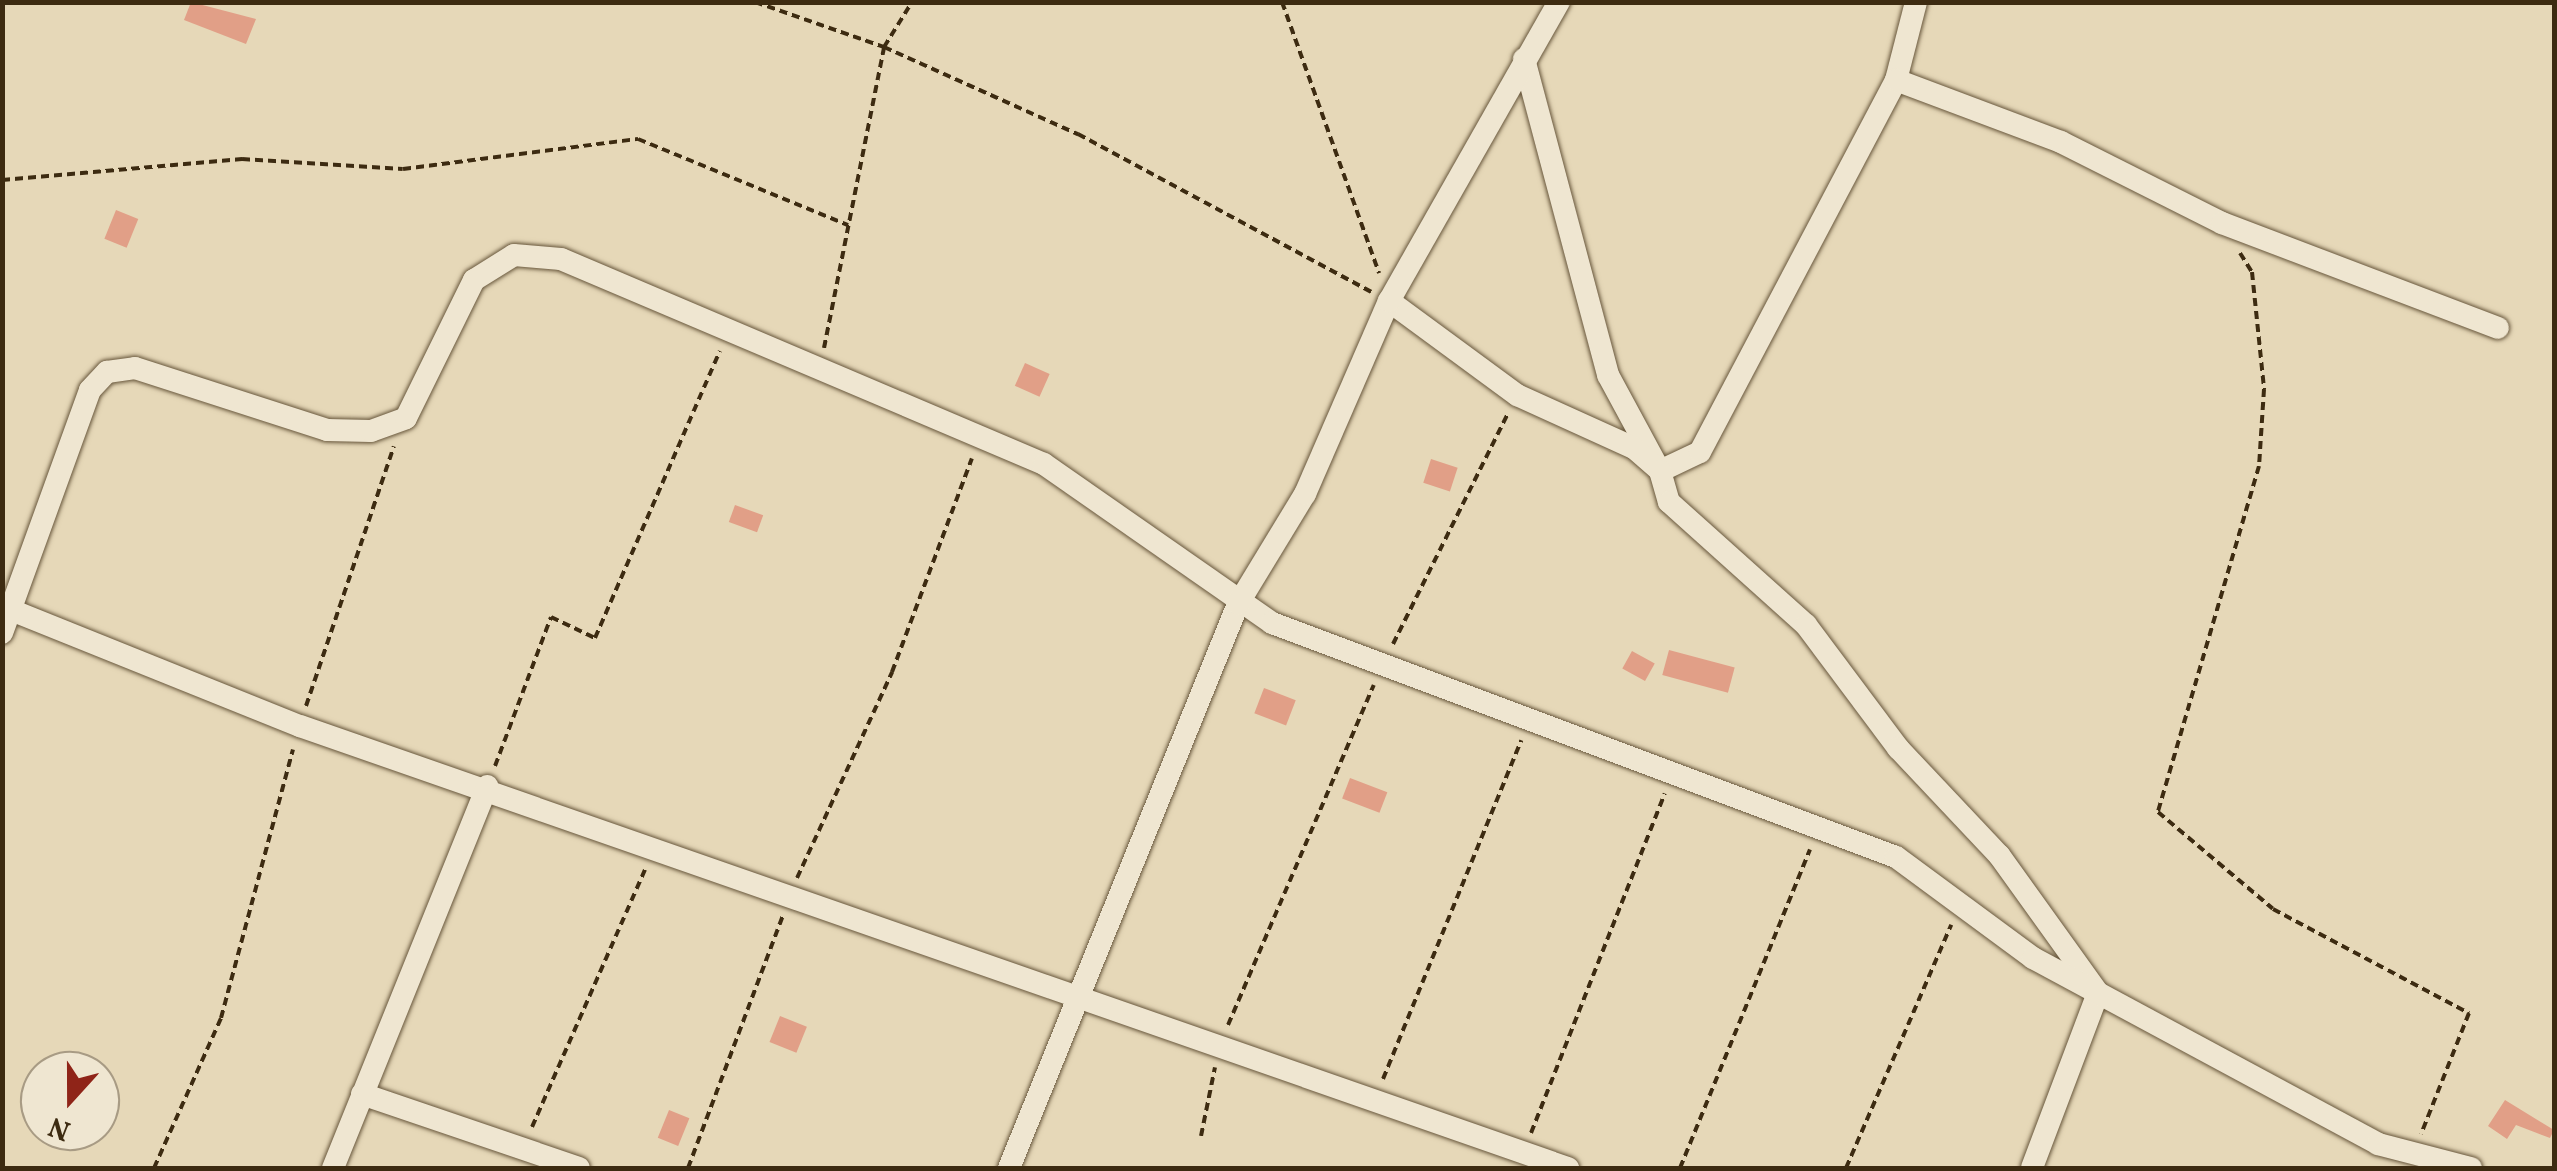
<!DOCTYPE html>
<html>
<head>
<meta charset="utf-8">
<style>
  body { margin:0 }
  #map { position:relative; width:2557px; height:1171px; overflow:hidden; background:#e6d8b8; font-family:Vollkorn,serif }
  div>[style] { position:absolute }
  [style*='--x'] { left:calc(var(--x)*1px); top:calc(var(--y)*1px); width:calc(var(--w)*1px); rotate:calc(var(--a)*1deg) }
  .building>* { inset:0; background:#e19f87; transform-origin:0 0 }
  .path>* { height:4px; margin-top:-2px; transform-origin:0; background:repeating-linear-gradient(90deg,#3d2b11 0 8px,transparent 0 13px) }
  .roads { filter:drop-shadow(0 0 2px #67563b) drop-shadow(0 0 2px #67563b) }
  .minor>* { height:22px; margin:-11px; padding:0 11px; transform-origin:11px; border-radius:11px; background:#efe6d1 }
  span { translate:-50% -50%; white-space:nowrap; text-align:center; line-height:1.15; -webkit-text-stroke:8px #efe6d1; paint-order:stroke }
  .frame { position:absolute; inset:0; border:5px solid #3d2b11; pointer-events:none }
  .north { position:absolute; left:20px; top:1051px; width:100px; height:100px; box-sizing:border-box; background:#efe6d1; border:2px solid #a89b84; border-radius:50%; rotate:201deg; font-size:28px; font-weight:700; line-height:40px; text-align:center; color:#3d2b11 }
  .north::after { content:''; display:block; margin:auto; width:35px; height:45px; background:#8f2418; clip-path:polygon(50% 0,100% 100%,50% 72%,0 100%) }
</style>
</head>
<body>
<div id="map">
  <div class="building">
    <div style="clip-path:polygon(191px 2px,256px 19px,246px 44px,184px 20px)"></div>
    <div style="left:116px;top:210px;width:24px;height:31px;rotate:22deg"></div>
    <div style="left:1025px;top:363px;width:27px;height:25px;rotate:24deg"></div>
    <div style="left:1431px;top:459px;width:28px;height:25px;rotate:18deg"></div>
    <div style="left:735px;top:505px;width:30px;height:18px;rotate:20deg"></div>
    <div style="left:1669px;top:650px;width:68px;height:26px;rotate:15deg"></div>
    <div style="left:1632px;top:651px;width:26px;height:20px;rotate:29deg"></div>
    <div style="left:1264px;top:688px;width:34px;height:27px;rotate:21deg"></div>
    <div style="left:1350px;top:778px;width:40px;height:22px;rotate:21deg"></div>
    <div style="left:780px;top:1016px;width:29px;height:28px;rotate:22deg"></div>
    <div style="clip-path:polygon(2505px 1100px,2554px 1130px,2550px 1138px,2516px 1125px,2507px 1139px,2488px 1126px)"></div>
    <div style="left:669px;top:1110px;width:22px;height:30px;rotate:22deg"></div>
  </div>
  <div class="path">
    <div style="--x:755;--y:2;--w:137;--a:19.2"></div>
    <div style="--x:884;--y:47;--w:213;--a:24.2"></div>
    <div style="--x:1078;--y:134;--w:333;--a:28.3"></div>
    <div style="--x:1282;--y:2;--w:288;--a:70.3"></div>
    <div style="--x:2;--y:180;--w:241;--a:-5"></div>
    <div style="--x:242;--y:159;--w:161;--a:3.6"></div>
    <div style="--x:403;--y:169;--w:237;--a:-7.3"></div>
    <div style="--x:638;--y:139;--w:227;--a:22.3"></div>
    <div style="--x:2240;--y:253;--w:22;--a:58"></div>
    <div style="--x:2252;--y:272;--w:118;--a:84.1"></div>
    <div style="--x:2264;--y:389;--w:77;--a:93.7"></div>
    <div style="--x:2259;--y:466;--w:360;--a:106.3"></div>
    <div style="--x:2158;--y:812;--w:150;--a:40.1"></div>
    <div style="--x:2273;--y:909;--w:222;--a:28"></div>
    <div style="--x:2469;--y:1013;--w:130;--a:111.6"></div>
    <div style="--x:824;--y:348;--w:307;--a:-78.7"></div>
    <div style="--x:884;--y:47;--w:53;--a:-58.1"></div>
    <div style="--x:1393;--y:644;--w:256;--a:-63.5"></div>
    <div style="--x:306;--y:706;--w:274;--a:-71.3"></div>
    <div style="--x:495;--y:766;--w:159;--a:-69.4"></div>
    <div style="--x:551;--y:617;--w:49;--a:25.5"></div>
    <div style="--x:595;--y:638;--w:313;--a:-66.5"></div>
    <div style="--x:797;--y:878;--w:227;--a:-65.2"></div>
    <div style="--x:892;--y:672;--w:228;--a:-69.5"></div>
    <div style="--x:1228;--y:1025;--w:370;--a:-66.8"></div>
    <div style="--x:1383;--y:1079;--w:366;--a:-67.8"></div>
    <div style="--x:532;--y:1127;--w:281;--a:-66.3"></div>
    <div style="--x:1531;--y:1133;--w:365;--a:-68.5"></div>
    <div style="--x:1201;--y:1136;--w:70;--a:-78.5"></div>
    <div style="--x:154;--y:1168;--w:164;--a:-65.9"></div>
    <div style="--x:221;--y:1018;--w:278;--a:-75"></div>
    <div style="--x:688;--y:1168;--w:270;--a:-69.4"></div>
    <div style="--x:1680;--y:1168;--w:344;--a:-67.8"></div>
    <div style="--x:1846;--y:1168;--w:265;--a:-66.6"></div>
  </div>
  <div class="roads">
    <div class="minor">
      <div style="--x:1524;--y:59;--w:327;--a:75.1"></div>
      <div style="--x:1608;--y:375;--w:109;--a:61.6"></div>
      <div style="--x:1660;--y:471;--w:44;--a:-25.4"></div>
      <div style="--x:1700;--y:452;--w:420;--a:-62.2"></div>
      <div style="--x:1896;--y:80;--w:81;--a:-75.6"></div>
      <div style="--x:1896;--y:80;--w:176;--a:20.6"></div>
      <div style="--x:2061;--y:142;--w:180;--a:26.7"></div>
      <div style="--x:2222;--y:223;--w:295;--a:20.8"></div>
      <div style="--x:1389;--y:301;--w:159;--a:36.3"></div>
      <div style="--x:1517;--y:395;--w:128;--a:24.4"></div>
      <div style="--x:1634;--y:448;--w:35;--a:41"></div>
      <div style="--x:1660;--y:471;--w:32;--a:74"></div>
      <div style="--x:1669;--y:502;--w:184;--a:41.9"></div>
      <div style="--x:1806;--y:625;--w:154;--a:53.2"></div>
      <div style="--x:1898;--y:748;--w:147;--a:46.7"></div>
      <div style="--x:1999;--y:855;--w:170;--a:54.3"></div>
      <div style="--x:2098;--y:993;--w:187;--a:110.7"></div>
      <div style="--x:11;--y:610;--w:311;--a:21.9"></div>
      <div style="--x:300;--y:726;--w:1343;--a:19.22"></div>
      <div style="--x:2;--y:633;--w:258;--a:-70.1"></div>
      <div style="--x:90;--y:390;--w:25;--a:-47"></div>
      <div style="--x:107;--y:372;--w:28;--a:-8"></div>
      <div style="--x:135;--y:368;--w:202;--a:17.9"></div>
      <div style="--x:327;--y:430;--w:44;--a:1.3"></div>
      <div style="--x:371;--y:431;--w:37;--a:-20"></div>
      <div style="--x:406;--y:418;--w:154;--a:-63.8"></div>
      <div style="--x:474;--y:280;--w:47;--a:-32"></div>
      <div style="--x:514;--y:255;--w:47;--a:4.9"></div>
      <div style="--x:561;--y:259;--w:525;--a:23"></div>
      <div style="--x:1044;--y:464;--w:278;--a:34.9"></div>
      <div style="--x:1272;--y:623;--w:666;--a:20.56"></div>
      <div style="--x:1896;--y:857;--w:170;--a:36.4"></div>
      <div style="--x:2033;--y:958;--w:392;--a:28.3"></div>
      <div style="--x:2378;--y:1144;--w:96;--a:14.5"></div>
      <div style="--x:362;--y:1094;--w:229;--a:18.8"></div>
      <div style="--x:333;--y:1168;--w:412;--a:-68"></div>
      <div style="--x:1009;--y:1168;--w:609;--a:-67.9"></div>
      <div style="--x:1238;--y:604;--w:129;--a:-58.7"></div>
      <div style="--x:1305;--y:494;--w:210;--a:-66.5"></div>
      <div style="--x:1389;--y:301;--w:344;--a:-60.4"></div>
    </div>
  </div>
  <div class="frame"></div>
  <div class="north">N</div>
</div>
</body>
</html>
